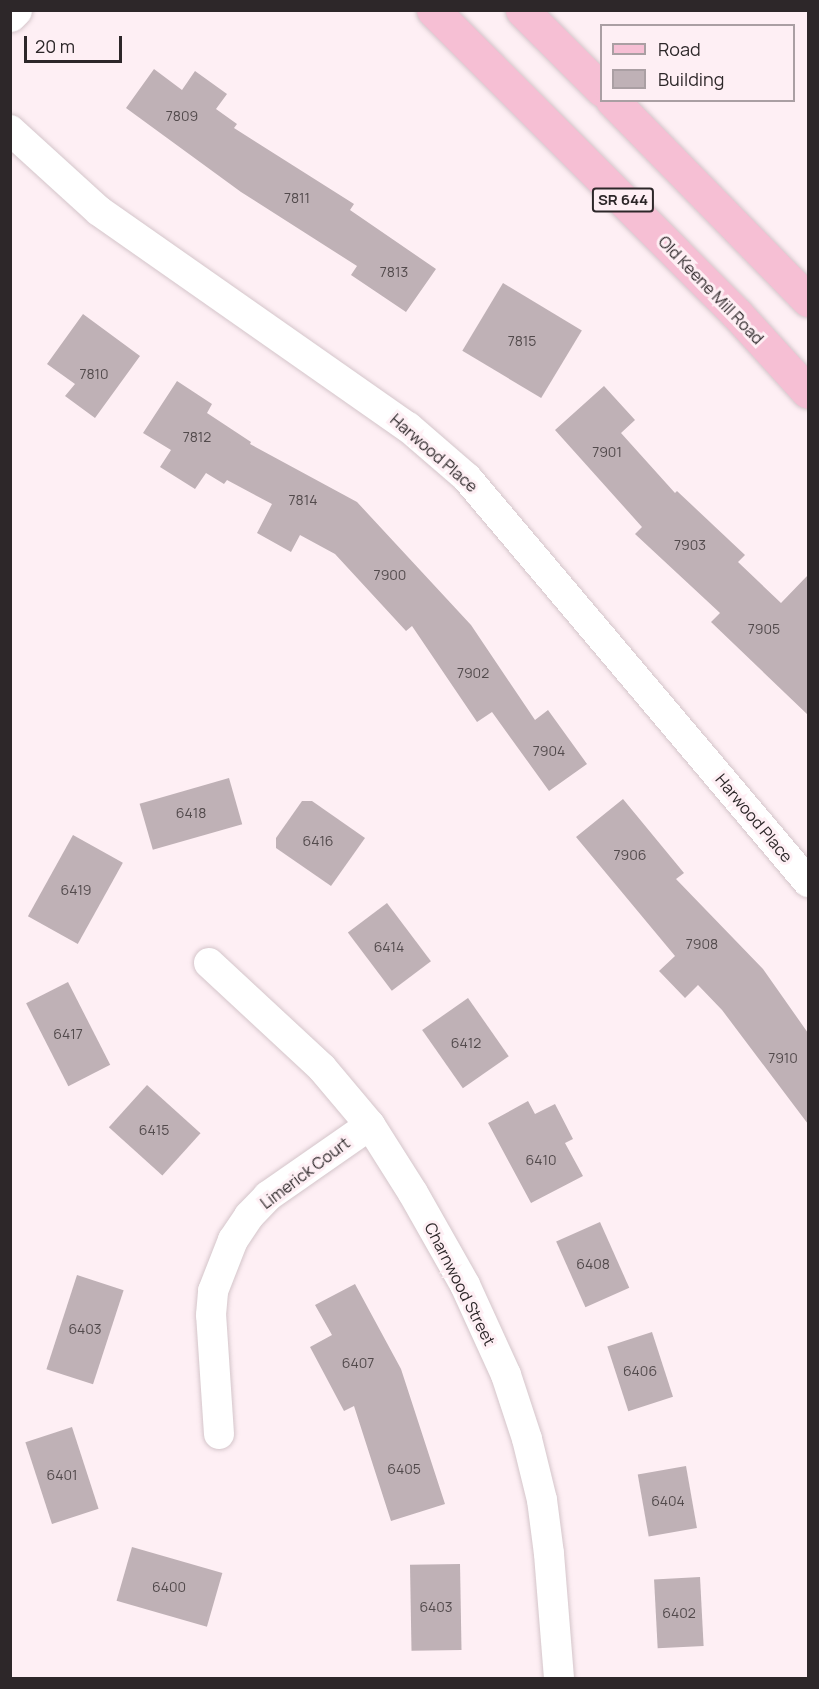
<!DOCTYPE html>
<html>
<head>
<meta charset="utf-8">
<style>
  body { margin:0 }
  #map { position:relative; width:819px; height:1689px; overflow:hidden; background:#feeff4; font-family:Manrope,sans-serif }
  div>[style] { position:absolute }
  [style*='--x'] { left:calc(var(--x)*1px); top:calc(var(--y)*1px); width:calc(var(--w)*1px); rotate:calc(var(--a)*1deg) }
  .building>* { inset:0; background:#bfb1b6; transform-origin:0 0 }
  .roads { filter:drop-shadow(0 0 2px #d4c5ca) drop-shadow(0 0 2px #d4c5ca) }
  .minor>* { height:30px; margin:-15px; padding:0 15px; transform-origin:15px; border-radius:15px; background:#fff }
  .tertiary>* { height:33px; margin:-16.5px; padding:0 16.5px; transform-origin:16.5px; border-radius:16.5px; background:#fff }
  .primary>* { height:33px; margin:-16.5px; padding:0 16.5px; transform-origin:16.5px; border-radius:16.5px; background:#f6bfd4 }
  span { translate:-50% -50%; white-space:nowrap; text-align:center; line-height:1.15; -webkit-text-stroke:6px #feeff4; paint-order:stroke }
  .number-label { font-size:14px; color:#524a4c }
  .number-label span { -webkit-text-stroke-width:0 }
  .shield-label span { padding:2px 4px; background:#feeff4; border:2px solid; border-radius:4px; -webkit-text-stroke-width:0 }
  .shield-label { font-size:15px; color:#2d2729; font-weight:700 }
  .street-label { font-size:16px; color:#2d2729 }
  .frame { position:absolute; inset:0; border:12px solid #2d2729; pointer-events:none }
  .legend { position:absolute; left:600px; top:24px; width:195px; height:78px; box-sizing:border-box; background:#feeff4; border:2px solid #aa9fa3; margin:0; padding:8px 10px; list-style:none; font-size:18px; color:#2d2729 }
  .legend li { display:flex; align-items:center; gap:12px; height:30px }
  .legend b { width:30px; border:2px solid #aa9fa3 }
  .scale { position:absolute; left:24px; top:36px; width:98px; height:27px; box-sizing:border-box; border:3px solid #2d2729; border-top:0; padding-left:8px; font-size:18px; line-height:21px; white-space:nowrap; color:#2d2729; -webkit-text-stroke:4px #feeff4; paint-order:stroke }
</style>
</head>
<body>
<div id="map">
  <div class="building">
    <div style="clip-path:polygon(154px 69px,182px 90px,195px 71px,227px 94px,216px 109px,237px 124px,234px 128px,354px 204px,350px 210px,436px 269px,406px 312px,351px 275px,357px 266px,241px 192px,126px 108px)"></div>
    <div style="left:503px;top:283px;width:92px;height:79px;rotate:31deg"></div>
    <div style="clip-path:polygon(83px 314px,140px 356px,95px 418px,65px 396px,75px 384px,47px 364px)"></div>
    <div style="clip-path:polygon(177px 381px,212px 404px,207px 413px,251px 442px,250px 444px,357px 502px,471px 625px,535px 720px,548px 710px,587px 764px,549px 791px,492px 712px,477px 722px,412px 626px,406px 631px,335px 554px,300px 535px,291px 552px,257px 533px,272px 504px,227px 480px,224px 484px,206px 473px,195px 489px,160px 467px,171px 450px,143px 433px)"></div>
    <div style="clip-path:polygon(604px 386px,635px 420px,621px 433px,675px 493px,677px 491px,745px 555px,738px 562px,781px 603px,808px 575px,808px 715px,711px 622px,720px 613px,635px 534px,642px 527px,555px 430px)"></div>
    <div style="left:229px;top:778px;width:48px;height:93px;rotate:74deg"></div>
    <div style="clip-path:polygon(623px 799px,684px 873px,676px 879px,763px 969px,808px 1033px,808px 1124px,722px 1010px,698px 985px,685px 998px,659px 971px,675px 956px,576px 837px)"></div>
    <div style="clip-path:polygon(302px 801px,312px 801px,365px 838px,331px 886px,276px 848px,276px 838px)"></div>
    <div style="left:73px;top:835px;width:57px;height:93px;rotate:29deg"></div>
    <div style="left:387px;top:903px;width:73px;height:49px;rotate:53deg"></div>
    <div style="left:68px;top:982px;width:93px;height:47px;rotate:63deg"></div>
    <div style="left:468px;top:998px;width:71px;height:56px;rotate:55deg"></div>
    <div style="left:147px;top:1085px;width:72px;height:57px;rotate:42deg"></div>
    <div style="clip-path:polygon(528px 1101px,535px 1114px,555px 1104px,573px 1139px,565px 1143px,583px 1176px,531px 1203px,488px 1123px)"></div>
    <div style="left:600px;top:1222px;width:72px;height:48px;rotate:66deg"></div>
    <div style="left:77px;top:1275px;width:49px;height:99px;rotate:18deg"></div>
    <div style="clip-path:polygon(355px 1284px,401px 1369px,445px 1504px,391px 1521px,354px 1406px,344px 1411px,310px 1347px,332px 1335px,315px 1305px)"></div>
    <div style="left:652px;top:1332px;width:68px;height:47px;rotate:72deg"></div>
    <div style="left:72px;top:1427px;width:86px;height:49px;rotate:72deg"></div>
    <div style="left:686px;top:1466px;width:63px;height:49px;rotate:80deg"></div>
    <div style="left:132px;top:1547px;width:94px;height:56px;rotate:16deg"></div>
    <div style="left:460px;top:1564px;width:86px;height:50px;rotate:89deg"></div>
    <div style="left:700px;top:1577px;width:69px;height:46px;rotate:87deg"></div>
  </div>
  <div class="roads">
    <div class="minor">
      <div style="--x:10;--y:130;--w:120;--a:42.3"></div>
      <div style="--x:99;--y:211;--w:377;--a:35"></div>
      <div style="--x:408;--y:427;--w:78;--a:40.8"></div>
      <div style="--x:467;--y:478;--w:529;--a:49.83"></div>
      <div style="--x:209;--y:963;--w:154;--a:42.9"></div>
      <div style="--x:322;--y:1068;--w:75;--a:49.9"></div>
      <div style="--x:370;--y:1125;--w:80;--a:57.7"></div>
      <div style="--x:413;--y:1193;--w:106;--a:60.5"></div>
      <div style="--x:465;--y:1285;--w:99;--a:65.5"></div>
      <div style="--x:506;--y:1375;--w:67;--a:71.8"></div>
      <div style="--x:527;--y:1439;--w:63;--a:76.2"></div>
      <div style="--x:542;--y:1500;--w:54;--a:82.6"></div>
      <div style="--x:549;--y:1554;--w:124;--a:85.4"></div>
      <div style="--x:219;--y:1434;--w:119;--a:-93.8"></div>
      <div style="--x:211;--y:1315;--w:24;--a:-85"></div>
      <div style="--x:213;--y:1291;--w:55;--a:-68.6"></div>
      <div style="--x:233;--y:1240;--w:29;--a:-56"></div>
      <div style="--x:249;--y:1216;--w:28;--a:-46"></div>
      <div style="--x:268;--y:1196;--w:124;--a:-34.8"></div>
    </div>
    <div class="tertiary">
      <div style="--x:10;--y:15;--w:7;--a:-45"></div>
    </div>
    <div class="primary">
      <div style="--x:433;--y:10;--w:430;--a:45"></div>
      <div style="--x:737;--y:314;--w:105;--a:47.7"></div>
      <div style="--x:522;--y:10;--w:113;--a:45"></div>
      <div style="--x:612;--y:100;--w:280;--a:45.6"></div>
    </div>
  </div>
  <div class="number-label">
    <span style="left:182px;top:116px">7809</span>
    <span style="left:297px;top:198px">7811</span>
    <span style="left:394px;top:272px">7813</span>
    <span style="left:522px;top:341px">7815</span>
    <span style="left:94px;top:374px">7810</span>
    <span style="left:197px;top:437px">7812</span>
    <span style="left:607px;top:452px">7901</span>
    <span style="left:303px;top:500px">7814</span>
    <span style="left:690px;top:545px">7903</span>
    <span style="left:390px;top:575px">7900</span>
    <span style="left:764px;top:629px">7905</span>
    <span style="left:473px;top:673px">7902</span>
    <span style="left:549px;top:751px">7904</span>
    <span style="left:191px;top:813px">6418</span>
    <span style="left:318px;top:841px">6416</span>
    <span style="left:630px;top:855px">7906</span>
    <span style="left:76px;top:890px">6419</span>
    <span style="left:702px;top:944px">7908</span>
    <span style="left:389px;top:947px">6414</span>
    <span style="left:68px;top:1034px">6417</span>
    <span style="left:466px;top:1043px">6412</span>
    <span style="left:783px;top:1058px">7910</span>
    <span style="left:154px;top:1130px">6415</span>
    <span style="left:541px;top:1160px">6410</span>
    <span style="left:593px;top:1264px">6408</span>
    <span style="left:85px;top:1329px">6403</span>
    <span style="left:358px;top:1363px">6407</span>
    <span style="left:640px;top:1371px">6406</span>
    <span style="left:404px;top:1469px">6405</span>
    <span style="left:62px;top:1475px">6401</span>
    <span style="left:668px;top:1501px">6404</span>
    <span style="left:169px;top:1587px">6400</span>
    <span style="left:436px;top:1607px">6403</span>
    <span style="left:679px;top:1613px">6402</span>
  </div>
  <div class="shield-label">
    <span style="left:623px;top:200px">SR 644</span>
  </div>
  <div class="street-label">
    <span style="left:711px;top:290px;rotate:46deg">Old Keene Mill Road</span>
    <span style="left:434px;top:453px;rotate:41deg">Harwood Place</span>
    <span style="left:754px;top:818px;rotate:50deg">Harwood Place</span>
    <span style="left:305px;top:1173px;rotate:-37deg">Limerick Court</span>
    <span style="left:460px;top:1284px;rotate:63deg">Charnwood Street</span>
  </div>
  <div class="frame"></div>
  <ul class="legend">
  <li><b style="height:8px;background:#f6bfd4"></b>Road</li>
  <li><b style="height:16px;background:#bfb1b6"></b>Building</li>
  </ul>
  <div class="scale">20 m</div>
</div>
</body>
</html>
